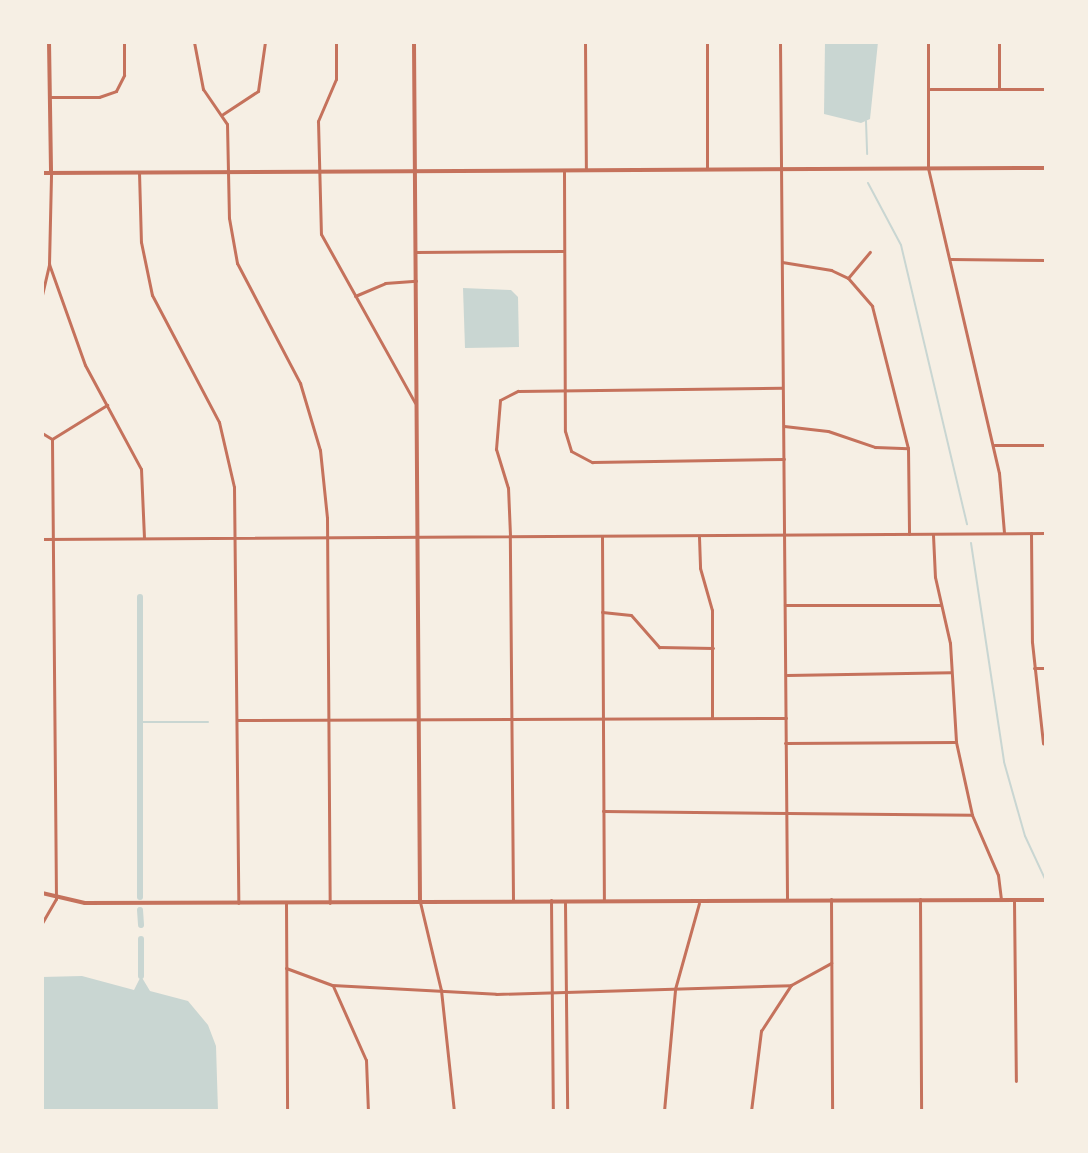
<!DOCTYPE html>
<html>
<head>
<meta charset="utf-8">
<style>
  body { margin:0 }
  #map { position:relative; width:1088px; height:1153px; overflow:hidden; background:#f6efe4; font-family:"PT Sans",sans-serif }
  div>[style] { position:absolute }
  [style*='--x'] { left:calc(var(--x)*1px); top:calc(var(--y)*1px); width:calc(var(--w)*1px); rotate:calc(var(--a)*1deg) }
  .water>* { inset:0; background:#c9d6d2 }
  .stream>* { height:2px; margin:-1px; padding:0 1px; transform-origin:1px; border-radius:1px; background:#c9d6d2 }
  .canal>* { height:6px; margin:-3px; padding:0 3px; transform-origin:3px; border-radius:3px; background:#c9d6d2 }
  .minor>* { height:3px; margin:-1.5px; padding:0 1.5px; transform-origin:1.5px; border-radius:1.5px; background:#c5725c }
  .tertiary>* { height:4px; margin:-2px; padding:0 2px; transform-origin:2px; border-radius:2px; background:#c5725c }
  span { translate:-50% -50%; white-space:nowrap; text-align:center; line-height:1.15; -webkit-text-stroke:8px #f6efe4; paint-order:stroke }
  .frame { position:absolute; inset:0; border:44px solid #f6efe4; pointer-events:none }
</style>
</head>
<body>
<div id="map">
  <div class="water">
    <div style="clip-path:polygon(825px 42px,878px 42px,870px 119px,861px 123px,824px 114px)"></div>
    <div style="clip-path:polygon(463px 288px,511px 290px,518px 297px,519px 347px,465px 348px)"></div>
    <div style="clip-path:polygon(82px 976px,134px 990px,141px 976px,150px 991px,188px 1001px,208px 1025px,216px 1046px,218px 1111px,42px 1111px,42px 977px)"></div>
  </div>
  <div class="stream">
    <div style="--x:866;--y:121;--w:33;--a:88"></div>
    <div style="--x:868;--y:183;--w:70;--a:62"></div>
    <div style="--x:901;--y:245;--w:287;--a:76.7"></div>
    <div style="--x:971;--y:543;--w:221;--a:81.4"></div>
    <div style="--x:1004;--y:762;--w:77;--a:74.2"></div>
    <div style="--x:1025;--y:836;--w:50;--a:65"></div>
    <div style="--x:138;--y:722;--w:70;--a:0"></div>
  </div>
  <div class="canal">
    <div style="--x:140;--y:597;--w:300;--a:90"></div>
    <div style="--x:140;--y:910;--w:15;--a:86"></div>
    <div style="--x:141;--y:939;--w:37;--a:90"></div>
  </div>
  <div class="minor">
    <div style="--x:194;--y:42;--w:48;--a:79.2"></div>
    <div style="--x:203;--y:89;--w:42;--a:55.6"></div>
    <div style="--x:227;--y:124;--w:94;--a:88.8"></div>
    <div style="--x:229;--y:218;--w:46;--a:79.9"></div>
    <div style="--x:237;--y:263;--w:136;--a:62.3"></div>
    <div style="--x:300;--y:383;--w:70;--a:73.4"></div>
    <div style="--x:320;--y:450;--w:68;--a:84.1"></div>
    <div style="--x:327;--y:518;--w:385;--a:89.6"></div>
    <div style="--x:336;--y:42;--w:37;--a:90"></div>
    <div style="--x:336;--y:79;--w:46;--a:113.2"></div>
    <div style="--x:318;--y:121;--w:113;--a:88.5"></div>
    <div style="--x:321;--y:234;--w:193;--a:60.9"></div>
    <div style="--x:585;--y:42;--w:128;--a:89.6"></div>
    <div style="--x:707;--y:42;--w:127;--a:90"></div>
    <div style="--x:780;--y:42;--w:858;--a:89.53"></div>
    <div style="--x:928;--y:42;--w:126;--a:90"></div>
    <div style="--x:928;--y:168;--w:313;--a:76.9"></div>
    <div style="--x:999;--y:473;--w:60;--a:85.2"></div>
    <div style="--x:999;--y:42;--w:47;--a:90"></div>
    <div style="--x:930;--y:89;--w:116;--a:0"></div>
    <div style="--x:50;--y:97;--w:49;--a:0"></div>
    <div style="--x:99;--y:97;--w:18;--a:-19"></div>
    <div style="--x:116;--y:91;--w:18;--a:-63"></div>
    <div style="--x:124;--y:75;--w:33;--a:-90"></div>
    <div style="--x:223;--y:114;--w:42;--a:-33.3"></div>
    <div style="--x:258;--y:91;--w:49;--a:-81.9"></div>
    <div style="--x:139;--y:172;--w:70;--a:88.4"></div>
    <div style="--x:141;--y:242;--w:54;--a:78.3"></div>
    <div style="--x:152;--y:295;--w:144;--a:62.2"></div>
    <div style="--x:219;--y:422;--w:67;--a:77"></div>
    <div style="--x:234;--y:487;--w:416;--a:89.4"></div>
    <div style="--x:564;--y:172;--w:259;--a:89.8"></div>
    <div style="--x:565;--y:431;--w:21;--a:73"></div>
    <div style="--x:571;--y:451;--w:24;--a:28"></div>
    <div style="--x:592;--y:462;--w:192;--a:-0.9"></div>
    <div style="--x:416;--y:252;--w:148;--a:-0.4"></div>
    <div style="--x:950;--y:259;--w:96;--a:0.6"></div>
    <div style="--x:782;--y:262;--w:50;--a:9.3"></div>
    <div style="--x:831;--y:270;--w:19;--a:25"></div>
    <div style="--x:848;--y:278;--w:37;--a:49"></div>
    <div style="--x:872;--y:306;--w:146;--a:75.8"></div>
    <div style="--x:908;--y:448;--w:86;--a:89.3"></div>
    <div style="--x:49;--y:264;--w:107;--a:70.4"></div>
    <div style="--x:85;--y:365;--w:118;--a:61.7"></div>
    <div style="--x:141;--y:469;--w:69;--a:87.5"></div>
    <div style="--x:848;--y:278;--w:34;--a:-50"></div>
    <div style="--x:42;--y:295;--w:32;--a:-77"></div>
    <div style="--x:49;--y:264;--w:91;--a:-88.7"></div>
    <div style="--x:355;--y:296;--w:33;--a:-23"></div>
    <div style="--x:385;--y:283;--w:31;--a:-4"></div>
    <div style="--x:784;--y:426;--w:44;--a:6.5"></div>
    <div style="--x:828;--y:431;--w:50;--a:18.8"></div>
    <div style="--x:875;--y:447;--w:33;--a:2"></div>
    <div style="--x:42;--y:433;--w:12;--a:31"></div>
    <div style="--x:52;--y:439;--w:65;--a:-31.7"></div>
    <div style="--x:994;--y:445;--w:52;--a:0"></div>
    <div style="--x:1031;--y:533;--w:109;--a:89.5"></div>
    <div style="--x:1032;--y:642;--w:102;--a:83.8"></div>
    <div style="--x:933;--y:535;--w:42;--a:87.3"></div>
    <div style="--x:935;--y:577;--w:68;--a:77.2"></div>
    <div style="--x:950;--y:643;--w:99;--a:86.5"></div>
    <div style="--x:956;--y:742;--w:75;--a:77.6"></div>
    <div style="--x:972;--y:815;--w:65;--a:66.6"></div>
    <div style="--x:998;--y:875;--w:25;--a:83"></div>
    <div style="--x:602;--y:536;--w:364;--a:89.7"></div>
    <div style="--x:699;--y:537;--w:31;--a:88"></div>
    <div style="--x:700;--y:568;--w:44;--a:74.1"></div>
    <div style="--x:712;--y:610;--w:107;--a:90"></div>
    <div style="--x:42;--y:539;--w:1004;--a:-0.34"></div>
    <div style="--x:785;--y:605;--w:155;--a:0"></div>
    <div style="--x:602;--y:612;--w:29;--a:6"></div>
    <div style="--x:631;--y:615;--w:43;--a:48.8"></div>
    <div style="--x:659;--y:647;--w:54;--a:1.1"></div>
    <div style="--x:1034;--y:668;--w:12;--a:0"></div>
    <div style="--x:787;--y:675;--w:164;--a:-1"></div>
    <div style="--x:237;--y:720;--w:549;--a:-0.21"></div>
    <div style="--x:785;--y:743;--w:171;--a:-0.3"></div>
    <div style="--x:603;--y:811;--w:369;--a:0.6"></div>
    <div style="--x:831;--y:899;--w:212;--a:89.7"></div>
    <div style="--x:920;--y:899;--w:212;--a:89.7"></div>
    <div style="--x:513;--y:900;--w:365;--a:-90.5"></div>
    <div style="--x:510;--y:535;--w:47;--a:-92.4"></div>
    <div style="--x:508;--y:488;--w:41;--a:-107.1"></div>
    <div style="--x:496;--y:449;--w:49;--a:-85.3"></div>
    <div style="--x:500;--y:400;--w:20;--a:-27"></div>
    <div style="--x:518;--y:391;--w:264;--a:-0.7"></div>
    <div style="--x:551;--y:900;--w:211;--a:89.5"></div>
    <div style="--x:1014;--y:901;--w:180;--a:89.4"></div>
    <div style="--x:420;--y:902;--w:90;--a:76.6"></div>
    <div style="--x:441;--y:990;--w:122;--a:83.9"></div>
    <div style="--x:286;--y:903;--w:208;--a:89.7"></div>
    <div style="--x:565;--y:903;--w:208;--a:89.4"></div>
    <div style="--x:42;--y:923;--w:28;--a:-60"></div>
    <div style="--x:56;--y:899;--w:460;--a:-90.5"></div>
    <div style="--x:286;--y:968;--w:49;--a:20.3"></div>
    <div style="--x:332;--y:985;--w:164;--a:3.1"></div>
    <div style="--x:496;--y:994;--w:295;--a:-1.7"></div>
    <div style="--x:791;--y:985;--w:46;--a:-28.8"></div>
    <div style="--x:333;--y:986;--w:81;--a:66"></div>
    <div style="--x:366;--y:1060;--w:51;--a:87.8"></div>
    <div style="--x:664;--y:1111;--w:122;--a:-84.8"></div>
    <div style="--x:675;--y:989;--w:89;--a:-74.4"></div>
    <div style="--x:751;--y:1111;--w:81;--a:-82.9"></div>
    <div style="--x:761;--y:1031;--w:55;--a:-56.9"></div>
  </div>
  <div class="tertiary">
    <div style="--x:49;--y:42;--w:131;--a:89.1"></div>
    <div style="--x:414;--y:42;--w:860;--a:89.6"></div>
    <div style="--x:42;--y:173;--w:1004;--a:-0.29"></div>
    <div style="--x:42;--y:893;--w:44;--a:13.1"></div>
    <div style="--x:85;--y:903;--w:961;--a:-0.18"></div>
  </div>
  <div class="frame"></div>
</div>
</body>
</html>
